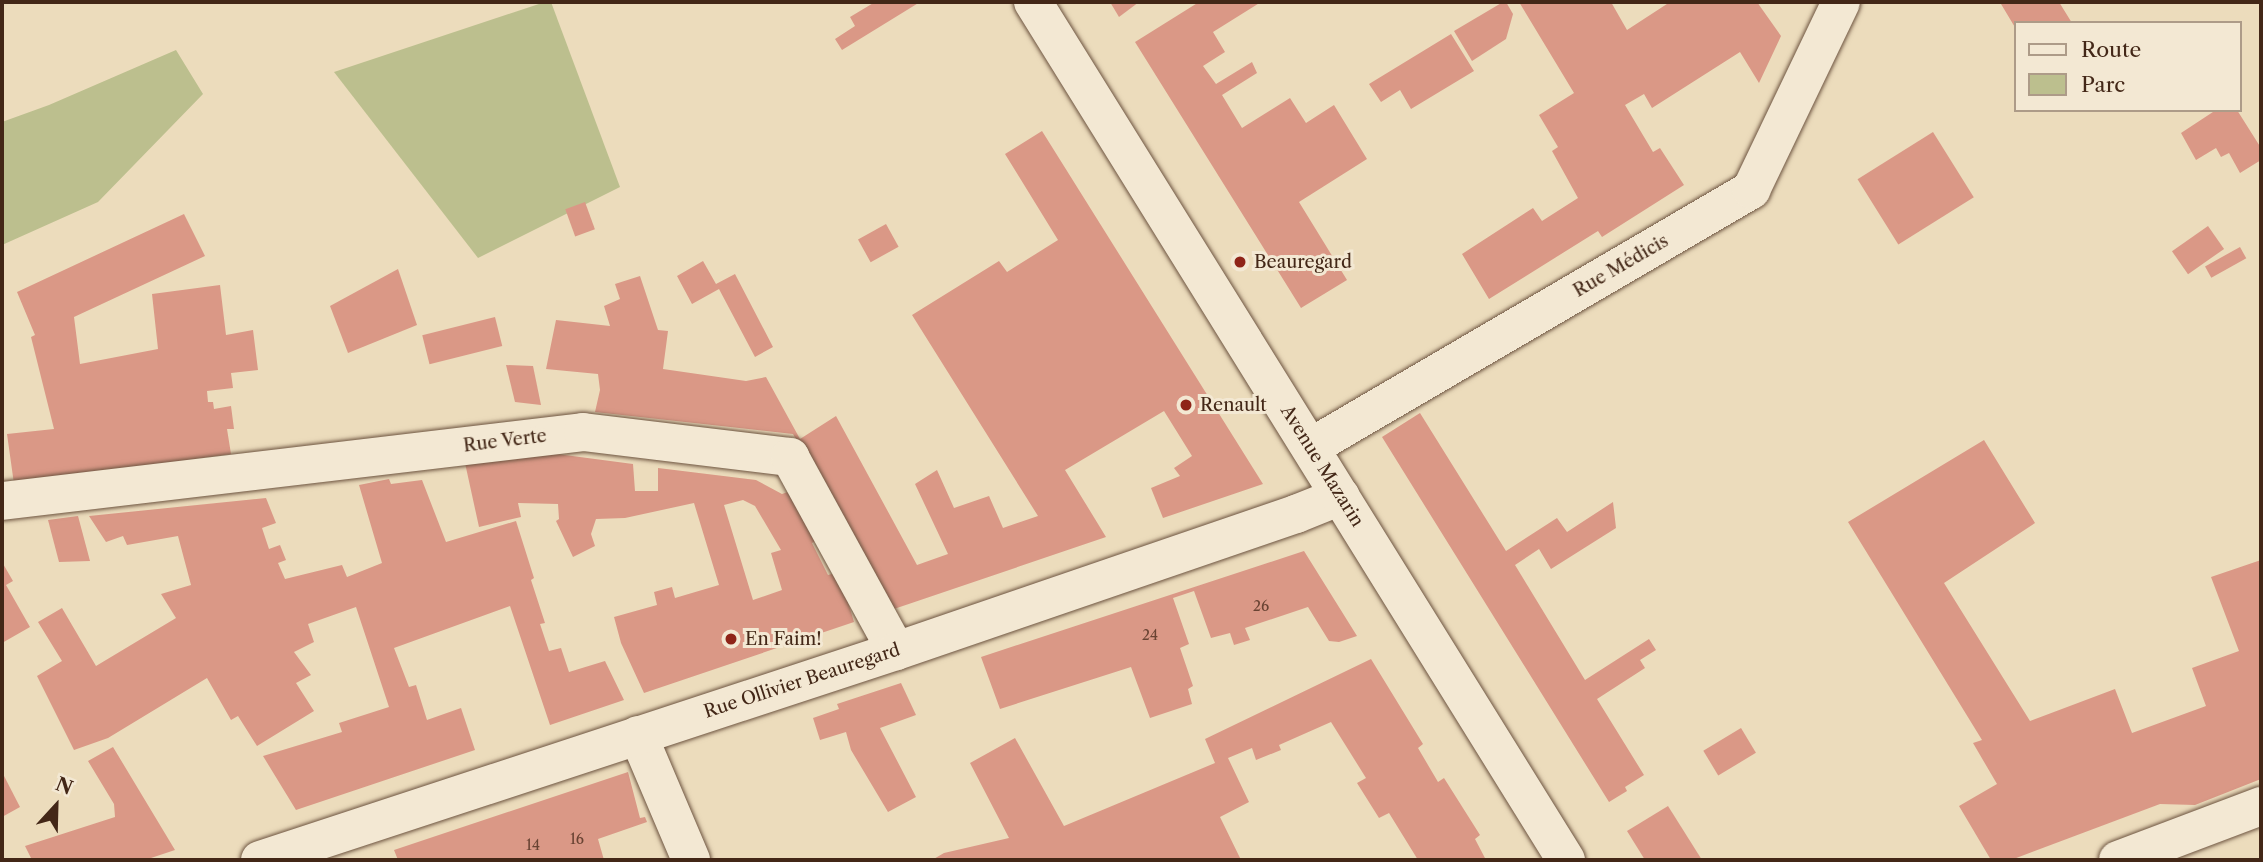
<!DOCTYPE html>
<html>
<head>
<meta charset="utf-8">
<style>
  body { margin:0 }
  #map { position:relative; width:2263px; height:862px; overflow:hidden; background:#ecdcbc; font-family:"Libre Caslon Text",serif }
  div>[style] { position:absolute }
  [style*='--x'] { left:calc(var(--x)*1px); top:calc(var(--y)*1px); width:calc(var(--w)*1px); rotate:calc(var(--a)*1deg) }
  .green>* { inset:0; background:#bcbf8e }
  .building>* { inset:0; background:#da9886; transform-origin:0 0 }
  .roads { filter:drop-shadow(0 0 2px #6d5440) drop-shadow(0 0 2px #6d5440) }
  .street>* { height:38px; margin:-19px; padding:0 19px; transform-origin:19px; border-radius:19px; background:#f3e8d3 }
  .secondary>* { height:38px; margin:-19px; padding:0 19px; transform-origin:19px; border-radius:19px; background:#f3e8d3 }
  .dots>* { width:19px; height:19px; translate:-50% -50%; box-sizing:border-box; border:4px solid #f3e8d3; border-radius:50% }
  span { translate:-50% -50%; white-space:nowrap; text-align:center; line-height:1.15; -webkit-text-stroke:6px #f3e8d3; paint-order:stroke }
  .number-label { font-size:14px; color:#694333 }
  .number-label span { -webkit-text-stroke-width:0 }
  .poi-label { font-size:18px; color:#432717 }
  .left { translate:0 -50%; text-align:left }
  .street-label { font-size:18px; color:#432717 }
  .frame { position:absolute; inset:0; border:4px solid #432717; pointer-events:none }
  .legend { position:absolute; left:2014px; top:21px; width:228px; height:91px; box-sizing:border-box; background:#f3e8d3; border:2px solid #ad9b88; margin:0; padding:9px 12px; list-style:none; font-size:21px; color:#432717 }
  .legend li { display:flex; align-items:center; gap:14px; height:35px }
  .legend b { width:35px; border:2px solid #ad9b88 }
  .north { position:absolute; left:21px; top:771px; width:70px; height:70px; -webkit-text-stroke:5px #f3e8d3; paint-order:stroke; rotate:22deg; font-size:19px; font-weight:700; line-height:28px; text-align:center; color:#432717 }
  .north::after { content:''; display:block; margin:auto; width:24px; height:32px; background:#432717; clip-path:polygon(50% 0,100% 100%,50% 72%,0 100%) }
</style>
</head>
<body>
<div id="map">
  <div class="green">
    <div style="clip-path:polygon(545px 2px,551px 2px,620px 187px,478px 258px,334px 72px)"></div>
    <div style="clip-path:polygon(176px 50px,203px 94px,98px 202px,2px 245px,2px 122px,49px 105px)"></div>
  </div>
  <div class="building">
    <div style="clip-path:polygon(875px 2px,920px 2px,842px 50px,835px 39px,855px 26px,850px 17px)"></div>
    <div style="clip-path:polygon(1110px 2px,1139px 2px,1119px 17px)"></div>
    <div style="clip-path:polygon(1199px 2px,1261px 2px,1213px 32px,1225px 52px,1203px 66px,1216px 84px,1252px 62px,1257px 73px,1222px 95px,1242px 128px,1290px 98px,1306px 123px,1334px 105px,1367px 159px,1299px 202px,1347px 280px,1301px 308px,1135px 42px)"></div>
    <div style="clip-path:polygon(1503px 2px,1506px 2px,1513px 14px,1506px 39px,1472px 61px,1454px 31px)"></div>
    <div style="clip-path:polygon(1519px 2px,1611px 2px,1627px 30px,1670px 2px,1757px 2px,1781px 36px,1759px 83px,1740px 52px,1652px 108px,1644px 94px,1625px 105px,1653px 152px,1660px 148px,1684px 185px,1602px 237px,1598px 231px,1489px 299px,1462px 254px,1533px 208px,1542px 221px,1578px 198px,1552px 151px,1558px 147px,1539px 115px,1574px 93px)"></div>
    <div style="clip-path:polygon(2005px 2px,2059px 2px,2072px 23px,2016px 23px,2016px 29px,2001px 4px)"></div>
    <div style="clip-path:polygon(1451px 34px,1474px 71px,1411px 109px,1400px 90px,1381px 102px,1369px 84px)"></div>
    <div style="clip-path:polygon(2216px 110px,2237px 110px,2261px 148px,2261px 160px,2240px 173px,2229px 153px,2221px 157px,2216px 148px,2196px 160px,2181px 133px)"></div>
    <div style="clip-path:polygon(1042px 131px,1263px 484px,1163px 518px,1151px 488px,1180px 476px,1174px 468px,1192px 456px,1164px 411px,1065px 470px,1106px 537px,891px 610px,793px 434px,595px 412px,600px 390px,598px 374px,546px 369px,556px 320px,610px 326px,604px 306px,620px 299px,615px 284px,640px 276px,658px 330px,668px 331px,663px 369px,746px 381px,766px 377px,800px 439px,836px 416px,917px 565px,948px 554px,915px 484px,937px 470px,954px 508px,989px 496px,1003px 528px,1038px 516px,912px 315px,999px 261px,1007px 272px,1058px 240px,1005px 154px)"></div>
    <div style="left:1933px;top:132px;width:77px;height:89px;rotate:58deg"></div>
    <div style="left:585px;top:202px;width:29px;height:21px;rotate:70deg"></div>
    <div style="clip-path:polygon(184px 214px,205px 256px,74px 317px,80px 364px,158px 349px,152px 294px,220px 285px,226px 335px,253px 330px,258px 370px,231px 373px,233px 388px,207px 391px,208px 402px,213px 402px,214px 409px,231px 406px,234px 429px,227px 429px,231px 454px,14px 484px,7px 434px,54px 429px,31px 337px,35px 335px,17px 292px)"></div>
    <div style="left:886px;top:224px;width:26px;height:32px;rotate:61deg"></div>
    <div style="left:2208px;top:226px;width:28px;height:44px;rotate:55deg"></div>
    <div style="left:2240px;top:247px;width:13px;height:40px;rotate:61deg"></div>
    <div style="clip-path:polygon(703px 261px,716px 284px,735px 274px,773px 347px,755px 357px,719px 289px,692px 304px,677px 276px)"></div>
    <div style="clip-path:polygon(398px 269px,417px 325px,348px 353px,330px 306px)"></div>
    <div style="left:495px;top:317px;width:30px;height:75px;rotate:76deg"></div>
    <div style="clip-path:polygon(506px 365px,533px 366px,541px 405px,515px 402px)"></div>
    <div style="clip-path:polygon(1420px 413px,1506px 551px,1557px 518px,1567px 532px,1613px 502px,1616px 528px,1551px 569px,1539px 549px,1515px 565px,1585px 680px,1649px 639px,1656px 650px,1640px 660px,1645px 668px,1597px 699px,1644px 775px,1625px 787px,1627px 791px,1609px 802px,1382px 437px)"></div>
    <div style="clip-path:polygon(1984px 440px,2035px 523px,1944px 583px,2030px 721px,2115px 689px,2132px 733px,2206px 706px,2192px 668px,2239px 651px,2211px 577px,2261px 560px,2261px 779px,2195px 805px,2160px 804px,2011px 860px,1991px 860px,1959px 806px,1997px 784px,1973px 743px,1982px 740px,1848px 522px)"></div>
    <div style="clip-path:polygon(evenodd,557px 454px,633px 464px,635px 491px,658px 491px,658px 468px,756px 480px,782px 494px,793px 490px,822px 538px,812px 543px,828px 575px,839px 572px,854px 622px,644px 693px,621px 643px,614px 617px,657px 605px,654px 592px,672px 587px,675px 598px,719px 585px,694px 503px,625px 518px,596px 519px,591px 534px,595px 546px,573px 557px,556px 521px,559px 519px,558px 504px,518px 503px,521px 517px,479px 527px,465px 463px,557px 454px,743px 500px,755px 506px,781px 550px,771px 553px,782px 590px,753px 600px,724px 505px,743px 500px)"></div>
    <div style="clip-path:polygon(389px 479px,391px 484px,422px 480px,446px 542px,516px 521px,534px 578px,531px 580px,545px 623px,540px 624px,549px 651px,561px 648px,569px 672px,605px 661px,624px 700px,550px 725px,510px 606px,394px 648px,409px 687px,416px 685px,427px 720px,461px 708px,475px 750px,296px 810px,263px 756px,342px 732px,339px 723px,389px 707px,356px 607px,308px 624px,314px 642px,294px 652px,311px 675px,296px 683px,314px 711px,257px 746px,238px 716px,231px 720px,207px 678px,108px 738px,74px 750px,37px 676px,62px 661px,38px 622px,62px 608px,96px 666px,176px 618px,161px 594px,191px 585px,178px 536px,127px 545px,123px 536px,106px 542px,89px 516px,266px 498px,276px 523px,262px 528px,269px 549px,280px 545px,286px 560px,278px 563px,285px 579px,342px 565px,347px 577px,382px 563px,359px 485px)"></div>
    <div style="clip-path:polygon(78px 516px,90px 561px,59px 562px,48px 520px)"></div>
    <div style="clip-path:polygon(1304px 551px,1357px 636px,1339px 642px,1329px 641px,1308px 607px,1245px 628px,1250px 640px,1234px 645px,1230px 633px,1211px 638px,1194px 591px,1173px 598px,1189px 644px,1180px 648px,1193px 686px,1188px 689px,1192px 704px,1150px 718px,1131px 667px,1000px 709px,981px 657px)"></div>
    <div style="clip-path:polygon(2px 562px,13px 581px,6px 585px,30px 627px,2px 643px)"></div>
    <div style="clip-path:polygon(1371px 659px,1423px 744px,1418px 748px,1438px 782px,1444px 778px,1480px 835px,1475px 839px,1486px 860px,1418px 860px,1389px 813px,1379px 818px,1357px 783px,1366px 778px,1331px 722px,1279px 745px,1281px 750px,1256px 760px,1252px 748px,1228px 758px,1249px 802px,1220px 817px,1241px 860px,932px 860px,944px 853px,1009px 838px,970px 763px,1015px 738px,1064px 826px,1215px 763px,1205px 739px)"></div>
    <div style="clip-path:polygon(901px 683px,916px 715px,880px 728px,916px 797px,888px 812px,851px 750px,846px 732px,820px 740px,813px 718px,839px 709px,837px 704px)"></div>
    <div style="left:1741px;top:728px;width:29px;height:44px;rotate:59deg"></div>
    <div style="clip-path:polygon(113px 747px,175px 850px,145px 860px,32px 860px,25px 846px,115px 817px,114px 804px,88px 761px)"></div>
    <div style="clip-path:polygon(2px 772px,20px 807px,2px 817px)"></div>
    <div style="clip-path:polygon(628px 772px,640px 818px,645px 817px,647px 822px,598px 839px,604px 860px,398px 860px,394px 850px)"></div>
    <div style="clip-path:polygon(1668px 806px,1702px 860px,1645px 860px,1627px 831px)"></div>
  </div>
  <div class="roads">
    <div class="street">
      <div style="--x:1311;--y:447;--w:510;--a:-30.29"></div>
      <div style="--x:1751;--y:190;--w:208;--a:-64.4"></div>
      <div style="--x:2;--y:501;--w:585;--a:-6.77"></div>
      <div style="--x:583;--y:432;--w:209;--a:6.9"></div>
      <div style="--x:790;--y:457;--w:221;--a:61.3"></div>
      <div style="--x:638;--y:735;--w:136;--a:67"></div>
      <div style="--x:260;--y:860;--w:669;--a:-18.19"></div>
      <div style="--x:896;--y:651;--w:423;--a:-18.9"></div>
      <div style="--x:1296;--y:514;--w:48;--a:-21.8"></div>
      <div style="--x:2118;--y:860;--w:153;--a:-20.7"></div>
    </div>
    <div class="secondary">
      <div style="--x:1033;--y:2;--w:1010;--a:58.15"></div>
    </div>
  </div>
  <div class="dots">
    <div style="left:1240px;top:262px;background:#8f2418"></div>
    <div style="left:1186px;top:405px;background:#8f2418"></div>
    <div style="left:731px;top:639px;background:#8f2418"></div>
  </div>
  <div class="number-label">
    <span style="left:1261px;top:606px">26</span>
    <span style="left:1150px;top:635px">24</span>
    <span style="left:577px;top:839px">16</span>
    <span style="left:533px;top:845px">14</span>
  </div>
  <div class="poi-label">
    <span class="left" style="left:1254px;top:262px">Beauregard</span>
    <span class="left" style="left:1200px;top:405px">Renault</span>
    <span class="left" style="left:745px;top:639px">En Faim!</span>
  </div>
  <div class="street-label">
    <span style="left:1621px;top:266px;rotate:-30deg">Rue Médicis</span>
    <span style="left:505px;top:441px;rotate:-7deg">Rue Verte</span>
    <span style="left:1322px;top:466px;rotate:58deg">Avenue Mazarin</span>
    <span style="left:802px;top:681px;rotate:-18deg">Rue Ollivier Beauregard</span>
  </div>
  <div class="frame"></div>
  <ul class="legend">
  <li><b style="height:9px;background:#f3e8d3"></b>Route</li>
  <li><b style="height:19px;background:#bcbf8e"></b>Parc</li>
  </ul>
  <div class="north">N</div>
</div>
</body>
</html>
